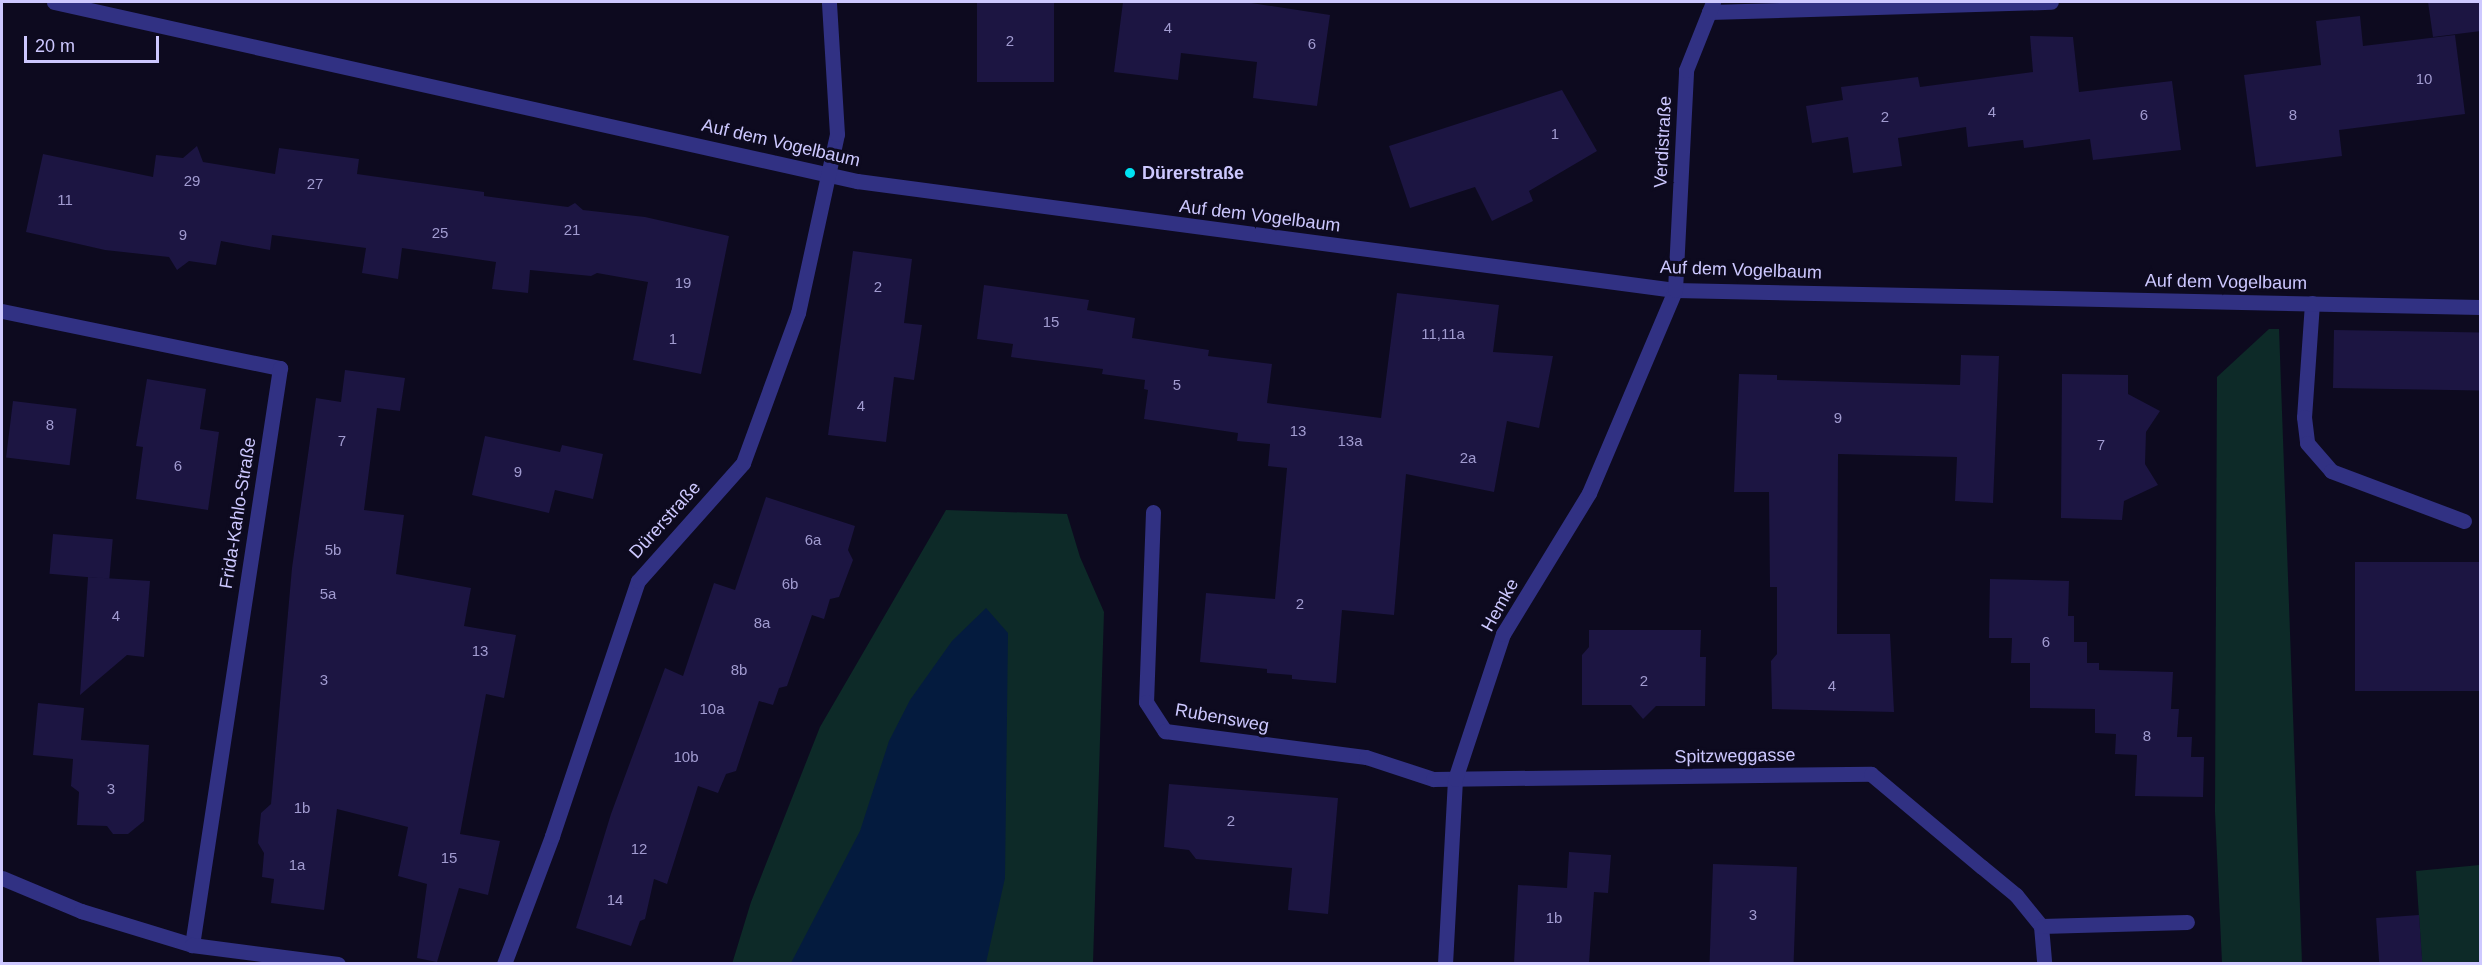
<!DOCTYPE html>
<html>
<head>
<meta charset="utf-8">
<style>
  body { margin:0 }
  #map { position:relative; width:2482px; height:965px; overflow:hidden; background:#0d0a1f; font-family:Arial,sans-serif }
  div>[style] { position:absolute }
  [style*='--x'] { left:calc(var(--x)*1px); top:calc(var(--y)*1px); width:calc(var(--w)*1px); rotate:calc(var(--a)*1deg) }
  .green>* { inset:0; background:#0d2a28 }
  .water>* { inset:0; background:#041b3e }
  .building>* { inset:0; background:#1c1542; transform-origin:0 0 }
  .lane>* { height:15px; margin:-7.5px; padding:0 7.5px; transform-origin:7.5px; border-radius:7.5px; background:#313183 }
  .street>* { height:15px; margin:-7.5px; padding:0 7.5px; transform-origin:7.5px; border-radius:7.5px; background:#313183 }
  .dots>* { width:16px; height:16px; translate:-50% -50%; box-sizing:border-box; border:3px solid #0d0a1f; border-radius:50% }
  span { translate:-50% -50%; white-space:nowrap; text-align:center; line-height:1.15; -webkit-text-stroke:6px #0d0a1f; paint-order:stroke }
  .number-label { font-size:15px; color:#a19bd0 }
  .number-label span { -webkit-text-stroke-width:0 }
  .street-label { font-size:18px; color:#cdc8ff }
  .poi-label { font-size:18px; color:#cdc8ff; font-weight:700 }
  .left { translate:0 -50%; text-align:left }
  .frame { position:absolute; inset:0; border:3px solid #cdc8ff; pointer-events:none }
  .scale { position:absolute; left:24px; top:36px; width:135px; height:27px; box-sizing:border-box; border:3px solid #cdc8ff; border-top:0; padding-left:8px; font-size:18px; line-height:21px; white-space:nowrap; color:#cdc8ff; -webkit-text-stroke:4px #0d0a1f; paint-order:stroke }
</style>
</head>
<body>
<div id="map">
  <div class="green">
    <div style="clip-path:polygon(2269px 329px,2279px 329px,2302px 963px,2222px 963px,2215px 812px,2217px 377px)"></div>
    <div style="clip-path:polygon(946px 510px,1067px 514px,1080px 557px,1104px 612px,1093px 963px,732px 964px,751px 902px,820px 727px)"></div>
    <div style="clip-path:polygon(2480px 865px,2480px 963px,2422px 963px,2416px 871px)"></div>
  </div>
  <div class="water">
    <div style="clip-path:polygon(986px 608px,1008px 633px,1005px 878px,986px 963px,791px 963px,860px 831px,889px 741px,910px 700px,952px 641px)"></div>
  </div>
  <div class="building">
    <div style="left:977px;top:2px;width:77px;height:80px"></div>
    <div style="clip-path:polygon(1123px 2px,1245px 2px,1330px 15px,1317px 106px,1253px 98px,1257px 62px,1181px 53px,1178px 80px,1114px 72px)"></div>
    <div style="clip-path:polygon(2428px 2px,2481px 2px,2481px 31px,2433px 37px)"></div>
    <div style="clip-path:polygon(2360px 16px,2363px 46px,2455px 35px,2465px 114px,2339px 130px,2342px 156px,2256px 167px,2244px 75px,2321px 65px,2316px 21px)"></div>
    <div style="clip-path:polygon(2030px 36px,2073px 37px,2079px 92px,2172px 81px,2181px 150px,2093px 160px,2090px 139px,2024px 148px,2023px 140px,1968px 147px,1966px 127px,1898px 138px,1902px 166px,1853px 173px,1848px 137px,1812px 143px,1806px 106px,1843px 100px,1841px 87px,1918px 77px,1920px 87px,2033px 72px)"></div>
    <div style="clip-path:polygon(1562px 90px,1597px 151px,1529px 191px,1533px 201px,1492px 221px,1475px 187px,1410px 208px,1389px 146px)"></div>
    <div style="clip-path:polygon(197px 146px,203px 162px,275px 174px,279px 148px,359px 159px,357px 174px,484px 192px,484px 196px,568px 207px,575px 203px,583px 210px,645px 217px,729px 236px,701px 374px,633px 360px,648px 282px,597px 273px,591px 276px,530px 270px,528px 293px,492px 289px,496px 262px,402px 248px,398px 279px,362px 273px,366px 248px,272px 235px,270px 250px,221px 241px,216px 265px,189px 261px,177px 270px,169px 257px,105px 250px,26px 232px,43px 154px,153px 177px,156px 155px,183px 158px)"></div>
    <div style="clip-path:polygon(853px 251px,912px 259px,904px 323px,922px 325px,914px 380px,894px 377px,886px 442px,828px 435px)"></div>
    <div style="clip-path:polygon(984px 285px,1089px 300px,1087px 310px,1135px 318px,1132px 338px,1209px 350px,1208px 356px,1272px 364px,1267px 403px,1381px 418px,1397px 293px,1499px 305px,1493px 352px,1553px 356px,1539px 428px,1507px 421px,1494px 492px,1406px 474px,1394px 615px,1342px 610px,1336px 683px,1292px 679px,1292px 675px,1267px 673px,1267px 669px,1200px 662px,1206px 593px,1275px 599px,1287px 468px,1268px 466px,1270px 444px,1237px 441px,1238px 433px,1144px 419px,1148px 390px,1144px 389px,1145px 380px,1102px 374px,1103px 369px,1011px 357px,1013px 344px,977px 339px)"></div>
    <div style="left:2334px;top:330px;width:147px;height:58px;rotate:1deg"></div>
    <div style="clip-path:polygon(1961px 355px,1999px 356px,1993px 503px,1955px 501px,1957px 457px,1838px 454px,1837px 634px,1890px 634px,1894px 712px,1772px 709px,1771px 661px,1777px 654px,1777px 587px,1770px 587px,1769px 492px,1734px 492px,1739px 374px,1777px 375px,1777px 380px,1960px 385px)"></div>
    <div style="clip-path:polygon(345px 370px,405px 378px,400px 411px,377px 408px,364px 510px,404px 515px,396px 574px,471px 588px,464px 626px,516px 635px,504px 698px,486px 694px,460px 834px,500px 841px,488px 895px,459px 888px,437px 962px,417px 958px,427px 884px,398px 876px,408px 827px,337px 809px,324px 910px,271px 903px,274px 879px,262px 877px,264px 853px,258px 843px,261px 813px,271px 804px,292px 568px,316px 398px,341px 402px)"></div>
    <div style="clip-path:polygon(2062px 374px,2128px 375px,2128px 394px,2160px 411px,2146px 432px,2145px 464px,2158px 485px,2124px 501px,2122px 520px,2061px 518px)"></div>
    <div style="clip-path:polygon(147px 379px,206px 389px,200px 429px,219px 432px,208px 510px,136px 499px,143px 447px,136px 446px)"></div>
    <div style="left:13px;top:401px;width:64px;height:57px;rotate:7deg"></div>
    <div style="clip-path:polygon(485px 436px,560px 452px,562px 445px,603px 454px,593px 499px,555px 490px,549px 513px,472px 495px)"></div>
    <div style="clip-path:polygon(766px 497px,855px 526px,848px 550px,853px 560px,839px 597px,830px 599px,824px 619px,812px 615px,787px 686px,779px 688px,773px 705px,759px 701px,736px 771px,726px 774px,718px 793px,698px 786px,667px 884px,654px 879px,645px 919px,640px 921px,631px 946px,576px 928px,611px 814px,665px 668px,683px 676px,714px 583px,735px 590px)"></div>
    <div style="left:53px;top:534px;width:60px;height:40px;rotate:5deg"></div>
    <div style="left:2481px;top:562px;width:129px;height:126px;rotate:90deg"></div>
    <div style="clip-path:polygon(88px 577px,150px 581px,144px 657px,127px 655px,80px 695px)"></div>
    <div style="clip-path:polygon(1990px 579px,2069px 581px,2068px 616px,2074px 616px,2074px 642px,2087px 642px,2087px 663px,2099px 663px,2099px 670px,2173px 672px,2171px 709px,2179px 709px,2177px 737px,2192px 737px,2191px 757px,2204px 757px,2203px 797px,2135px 796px,2137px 755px,2115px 754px,2116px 734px,2095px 733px,2095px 709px,2030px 708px,2030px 663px,2011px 663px,2012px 638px,1989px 638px)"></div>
    <div style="clip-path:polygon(1589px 630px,1701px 630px,1700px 657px,1706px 657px,1705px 706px,1656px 706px,1643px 719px,1631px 705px,1582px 705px,1582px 655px,1589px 647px)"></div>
    <div style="clip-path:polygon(38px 703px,84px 708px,81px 740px,149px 745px,144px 821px,128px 834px,113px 834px,107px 826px,77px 825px,79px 792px,71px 786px,73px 759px,33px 755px)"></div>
    <div style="clip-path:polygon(1169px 784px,1338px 798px,1328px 914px,1288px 910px,1292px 868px,1196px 859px,1189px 850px,1164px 847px)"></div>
    <div style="clip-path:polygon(1569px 852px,1611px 855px,1608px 893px,1594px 892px,1589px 963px,1514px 963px,1518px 885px,1567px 888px)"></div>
    <div style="left:1713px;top:864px;width:84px;height:99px;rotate:2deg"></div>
    <div style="left:2419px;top:915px;width:48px;height:43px;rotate:86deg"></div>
  </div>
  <div class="lane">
    <div style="--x:2312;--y:303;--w:114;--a:94"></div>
    <div style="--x:2304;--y:417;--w:26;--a:83"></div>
    <div style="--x:2307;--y:443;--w:37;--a:49"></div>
    <div style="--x:2331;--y:471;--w:142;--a:20.6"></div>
    <div style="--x:1982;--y:867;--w:44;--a:39.5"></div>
    <div style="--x:2016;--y:895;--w:40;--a:51"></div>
    <div style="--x:2041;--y:926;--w:38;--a:85"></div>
    <div style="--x:2041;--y:926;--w:146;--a:-1.6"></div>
  </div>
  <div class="street">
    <div style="--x:54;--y:2;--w:823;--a:12.57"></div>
    <div style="--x:857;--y:181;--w:825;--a:7.59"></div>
    <div style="--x:1675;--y:290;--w:805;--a:1.21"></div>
    <div style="--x:1709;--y:12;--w:342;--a:-1.7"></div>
    <div style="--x:2;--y:311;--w:284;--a:11.6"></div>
    <div style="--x:280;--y:368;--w:584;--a:98.67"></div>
    <div style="--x:1153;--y:512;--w:190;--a:92.1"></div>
    <div style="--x:1146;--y:702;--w:35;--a:57"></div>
    <div style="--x:1165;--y:731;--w:203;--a:7.4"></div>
    <div style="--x:1366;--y:757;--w:71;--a:18.2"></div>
    <div style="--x:1433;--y:779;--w:438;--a:-0.7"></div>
    <div style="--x:1871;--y:774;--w:145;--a:40"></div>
    <div style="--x:2;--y:878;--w:86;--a:22.7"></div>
    <div style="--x:81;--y:911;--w:116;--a:17"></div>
    <div style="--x:192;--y:945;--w:147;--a:7.4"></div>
    <div style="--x:504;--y:964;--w:137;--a:-69.4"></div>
    <div style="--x:552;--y:836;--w:269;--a:-71.4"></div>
    <div style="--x:638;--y:581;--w:158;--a:-48.3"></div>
    <div style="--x:743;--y:463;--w:160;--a:-69.9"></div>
    <div style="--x:798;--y:313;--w:183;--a:-77.7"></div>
    <div style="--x:837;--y:134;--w:132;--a:-93.5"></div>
    <div style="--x:1445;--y:964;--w:185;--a:-86.9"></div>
    <div style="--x:1455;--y:779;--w:153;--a:-71.7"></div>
    <div style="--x:1503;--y:634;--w:165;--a:-58.6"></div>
    <div style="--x:1589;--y:493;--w:220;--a:-67"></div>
    <div style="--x:1675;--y:290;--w:220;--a:-87.1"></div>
    <div style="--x:1686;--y:70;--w:73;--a:-68.3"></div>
  </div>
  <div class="dots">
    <div style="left:1130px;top:173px;background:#00e3f3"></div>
  </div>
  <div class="number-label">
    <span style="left:1168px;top:28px">4</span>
    <span style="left:1010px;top:41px">2</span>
    <span style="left:1312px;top:44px">6</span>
    <span style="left:2424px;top:79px">10</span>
    <span style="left:1992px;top:112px">4</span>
    <span style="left:2144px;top:115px">6</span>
    <span style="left:2293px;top:115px">8</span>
    <span style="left:1885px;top:117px">2</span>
    <span style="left:1555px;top:134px">1</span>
    <span style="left:192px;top:181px">29</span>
    <span style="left:315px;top:184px">27</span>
    <span style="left:65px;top:200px">11</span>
    <span style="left:572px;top:230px">21</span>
    <span style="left:440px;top:233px">25</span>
    <span style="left:183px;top:235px">9</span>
    <span style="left:683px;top:283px">19</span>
    <span style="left:878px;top:287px">2</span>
    <span style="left:1051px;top:322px">15</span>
    <span style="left:1443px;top:334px">11,11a</span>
    <span style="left:673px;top:339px">1</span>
    <span style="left:1177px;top:385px">5</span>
    <span style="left:861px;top:406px">4</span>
    <span style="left:1838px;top:418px">9</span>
    <span style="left:50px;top:425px">8</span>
    <span style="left:1298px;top:431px">13</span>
    <span style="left:342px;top:441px">7</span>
    <span style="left:1350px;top:441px">13a</span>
    <span style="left:2101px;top:445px">7</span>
    <span style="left:1468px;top:458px">2a</span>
    <span style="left:178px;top:466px">6</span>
    <span style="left:518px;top:472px">9</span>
    <span style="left:813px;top:540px">6a</span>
    <span style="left:333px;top:550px">5b</span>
    <span style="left:790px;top:584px">6b</span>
    <span style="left:328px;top:594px">5a</span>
    <span style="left:1300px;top:604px">2</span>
    <span style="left:116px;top:616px">4</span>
    <span style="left:762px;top:623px">8a</span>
    <span style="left:2046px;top:642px">6</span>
    <span style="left:480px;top:651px">13</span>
    <span style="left:739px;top:670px">8b</span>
    <span style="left:324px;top:680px">3</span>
    <span style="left:1644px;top:681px">2</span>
    <span style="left:1832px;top:686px">4</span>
    <span style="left:712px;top:709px">10a</span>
    <span style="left:2147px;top:736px">8</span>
    <span style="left:686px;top:757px">10b</span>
    <span style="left:111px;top:789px">3</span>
    <span style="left:302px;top:808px">1b</span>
    <span style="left:1231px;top:821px">2</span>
    <span style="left:639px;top:849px">12</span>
    <span style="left:449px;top:858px">15</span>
    <span style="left:297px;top:865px">1a</span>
    <span style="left:615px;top:900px">14</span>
    <span style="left:1753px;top:915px">3</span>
    <span style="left:1554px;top:918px">1b</span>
  </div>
  <div class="street-label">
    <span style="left:1663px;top:142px;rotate:-87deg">Verdistraße</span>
    <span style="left:781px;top:143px;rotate:13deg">Auf dem Vogelbaum</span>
    <span style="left:1260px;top:216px;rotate:7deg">Auf dem Vogelbaum</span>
    <span style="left:1741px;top:270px;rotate:2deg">Auf dem Vogelbaum</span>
    <span style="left:2226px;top:282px;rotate:1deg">Auf dem Vogelbaum</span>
    <span style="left:238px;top:513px;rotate:-81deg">Frida-Kahlo-Straße</span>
    <span style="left:665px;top:520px;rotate:-48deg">Dürerstraße</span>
    <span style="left:1500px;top:605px;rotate:-61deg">Hemke</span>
    <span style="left:1222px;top:718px;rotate:10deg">Rubensweg</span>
    <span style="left:1735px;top:756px;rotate:-1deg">Spitzweggasse</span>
  </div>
  <div class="poi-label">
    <span class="left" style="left:1142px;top:173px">Dürerstraße</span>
  </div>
  <div class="frame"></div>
  <div class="scale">20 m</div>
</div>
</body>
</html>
